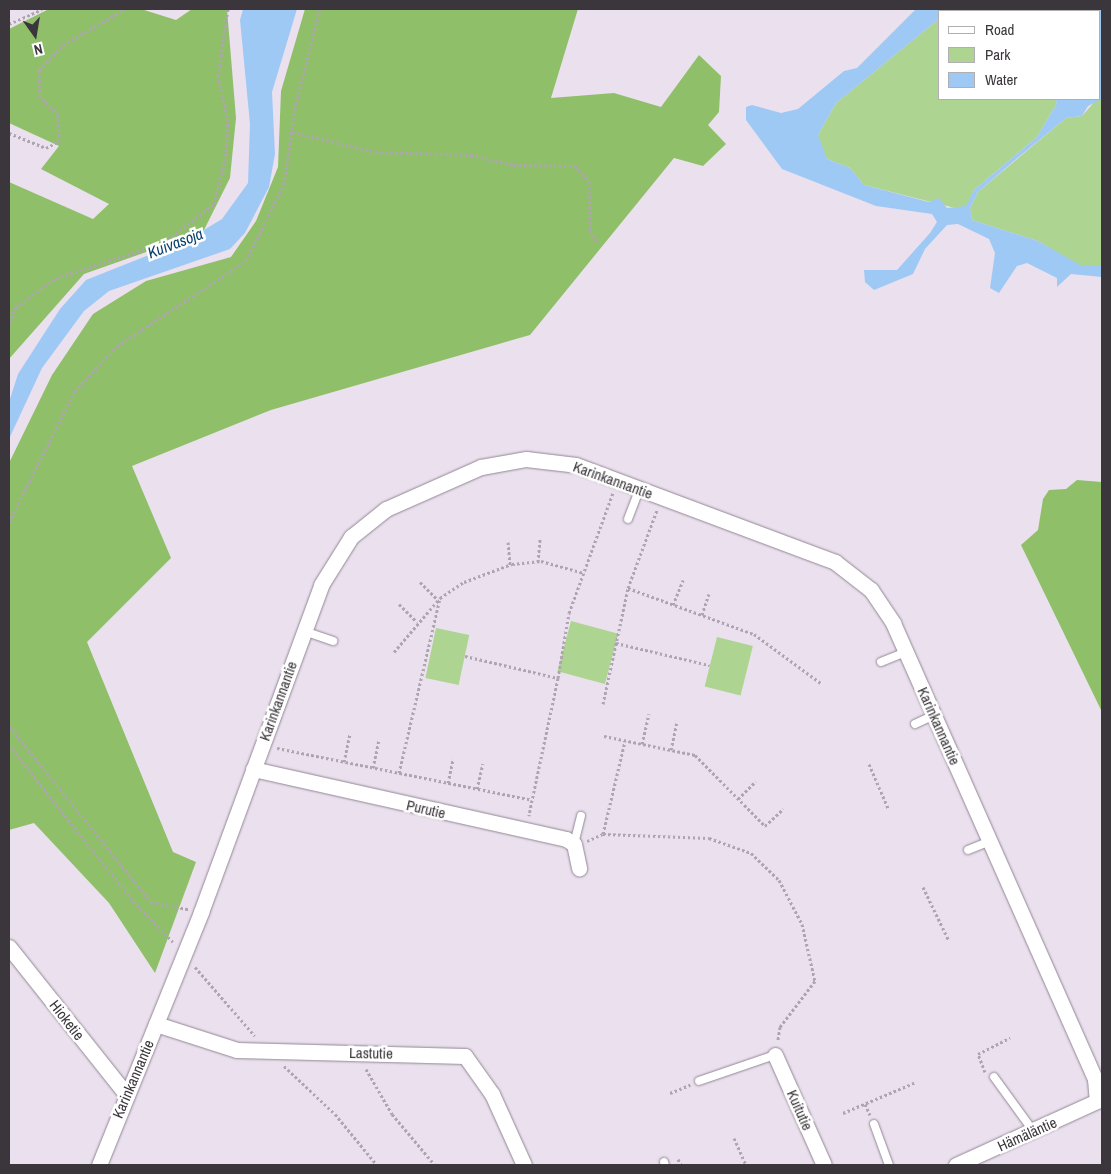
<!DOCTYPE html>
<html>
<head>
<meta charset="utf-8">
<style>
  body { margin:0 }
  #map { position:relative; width:1111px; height:1174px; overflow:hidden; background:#ebe0ee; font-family:"Archivo Narrow",sans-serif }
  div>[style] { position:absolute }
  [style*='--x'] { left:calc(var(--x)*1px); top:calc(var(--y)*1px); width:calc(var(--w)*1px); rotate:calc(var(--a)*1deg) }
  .green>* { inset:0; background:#aed491; transform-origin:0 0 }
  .forest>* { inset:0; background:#8fc069 }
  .water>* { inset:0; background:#9ec9f5 }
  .path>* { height:3px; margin-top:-1.5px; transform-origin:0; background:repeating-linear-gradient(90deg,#aea5b0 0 2.5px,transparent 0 5px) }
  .roads { filter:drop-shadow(0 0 1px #918794) drop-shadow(0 0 1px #918794) }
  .service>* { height:8px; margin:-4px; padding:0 4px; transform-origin:4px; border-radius:4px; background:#fff }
  .minor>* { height:15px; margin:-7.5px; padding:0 7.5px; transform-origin:7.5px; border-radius:7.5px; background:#fff }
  span { translate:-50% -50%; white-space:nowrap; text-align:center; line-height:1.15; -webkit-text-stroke:5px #fff; paint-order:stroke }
  .street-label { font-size:15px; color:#3b363c }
  .water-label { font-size:16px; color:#09406e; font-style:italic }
  .frame { position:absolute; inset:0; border:10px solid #3b363c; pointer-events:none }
  .legend { position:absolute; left:938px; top:10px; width:162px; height:90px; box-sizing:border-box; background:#fff; border:1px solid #b1afb1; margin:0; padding:6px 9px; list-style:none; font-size:15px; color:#3b363c }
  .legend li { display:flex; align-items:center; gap:10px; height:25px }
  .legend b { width:25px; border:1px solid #b1afb1 }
  .north { position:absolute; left:10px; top:10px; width:50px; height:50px; -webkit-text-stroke:4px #fff; paint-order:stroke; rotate:167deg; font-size:14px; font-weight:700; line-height:20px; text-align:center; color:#3b363c }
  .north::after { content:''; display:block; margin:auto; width:18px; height:22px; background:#3b363c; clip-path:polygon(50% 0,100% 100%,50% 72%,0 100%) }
</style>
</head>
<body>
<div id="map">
  <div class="green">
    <div style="left:955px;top:9px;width:99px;height:4px"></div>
    <div style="clip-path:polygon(940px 18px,940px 99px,1055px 99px,1057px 103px,1037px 137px,974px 190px,967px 206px,959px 209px,864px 185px,850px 168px,827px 159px,819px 145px,818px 135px,836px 103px)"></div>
    <div style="clip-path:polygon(1097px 99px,1102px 99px,1102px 266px,1082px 267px,1038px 241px,972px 220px,970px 208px,978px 192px,1066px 118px,1082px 116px)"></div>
    <div style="left:571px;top:621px;width:49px;height:52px;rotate:15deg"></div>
    <div style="left:436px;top:628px;width:34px;height:51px;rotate:12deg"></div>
    <div style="left:717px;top:637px;width:37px;height:51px;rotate:14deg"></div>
  </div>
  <div class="forest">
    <div style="clip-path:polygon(49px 9px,141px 9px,176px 20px,192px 9px,227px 9px,236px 118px,230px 178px,203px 232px,84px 274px,9px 359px,9px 182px,93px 219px,109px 204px,41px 169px,59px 146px,9px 123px,9px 29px)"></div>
    <div style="clip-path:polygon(305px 9px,578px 9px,551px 98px,614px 93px,661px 107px,699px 55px,721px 76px,719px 112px,708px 125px,726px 144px,703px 166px,674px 158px,530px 335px,271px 410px,132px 466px,171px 558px,87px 642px,173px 852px,196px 862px,155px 973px,109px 903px,34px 823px,9px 830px,9px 463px,52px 375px,93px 314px,146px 281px,231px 257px,256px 221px,278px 167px,281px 91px)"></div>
    <div style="clip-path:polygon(1077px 480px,1102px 482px,1102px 712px,1021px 545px,1038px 530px,1043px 499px,1049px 490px,1066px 489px)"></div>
  </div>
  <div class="water">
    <div style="clip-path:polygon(243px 9px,297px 9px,272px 92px,275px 154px,269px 187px,245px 233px,230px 249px,109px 291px,84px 311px,42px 368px,9px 439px,9px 402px,18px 374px,60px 309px,86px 280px,189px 239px,222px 219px,248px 183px,250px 124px,240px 20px)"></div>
    <div style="clip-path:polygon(916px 9px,955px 9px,940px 11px,940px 18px,836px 103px,818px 135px,827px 159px,850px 168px,864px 185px,929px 202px,939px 198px,947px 208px,966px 206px,974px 190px,1037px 137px,1057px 103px,1055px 99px,1100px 99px,1100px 11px,1054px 9px,1102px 9px,1102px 99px,1088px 106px,1082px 116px,1066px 118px,1015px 160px,978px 192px,970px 208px,972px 220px,1038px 241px,1082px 266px,1102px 266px,1102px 277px,1071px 274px,1057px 287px,1057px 278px,1027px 263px,1017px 266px,999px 293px,990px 288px,995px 253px,989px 239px,958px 224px,947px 225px,925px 249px,913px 274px,874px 290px,865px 282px,864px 270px,897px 270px,930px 233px,937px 222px,932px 214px,876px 206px,782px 169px,746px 120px,746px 107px,752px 105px,781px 113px,798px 109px,844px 71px,857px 68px)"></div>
  </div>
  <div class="path">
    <div style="--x:9;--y:24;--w:36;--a:-24"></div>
    <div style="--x:292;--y:132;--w:85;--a:13.5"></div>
    <div style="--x:375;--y:152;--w:96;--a:1.8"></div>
    <div style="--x:471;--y:155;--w:44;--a:13.1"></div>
    <div style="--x:514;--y:165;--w:61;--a:0.9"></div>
    <div style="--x:575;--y:166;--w:21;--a:47"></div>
    <div style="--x:589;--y:181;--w:49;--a:88.8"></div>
    <div style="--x:590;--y:230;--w:14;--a:60"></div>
    <div style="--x:9;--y:133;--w:40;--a:22"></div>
    <div style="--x:46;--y:148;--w:15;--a:-28"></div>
    <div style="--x:59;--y:141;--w:26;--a:-92"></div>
    <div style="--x:58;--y:115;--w:25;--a:-135"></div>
    <div style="--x:40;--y:97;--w:27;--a:-92"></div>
    <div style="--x:39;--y:70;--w:35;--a:-46"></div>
    <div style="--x:63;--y:45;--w:72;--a:-30.1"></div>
    <div style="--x:9;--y:322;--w:17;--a:-65"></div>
    <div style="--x:16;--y:307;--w:49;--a:-35.9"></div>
    <div style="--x:56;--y:278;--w:114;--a:-18"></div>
    <div style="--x:164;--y:243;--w:63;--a:-38"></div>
    <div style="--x:214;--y:204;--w:44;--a:-75.7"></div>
    <div style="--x:225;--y:161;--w:40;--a:-85.7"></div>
    <div style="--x:228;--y:121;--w:46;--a:-102.5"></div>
    <div style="--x:218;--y:76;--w:68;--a:-81.5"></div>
    <div style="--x:9;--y:522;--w:147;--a:-63.3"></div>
    <div style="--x:75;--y:391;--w:62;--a:-47"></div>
    <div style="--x:117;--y:346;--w:154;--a:-33.4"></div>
    <div style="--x:246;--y:261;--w:86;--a:-63.7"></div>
    <div style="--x:284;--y:184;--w:82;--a:-81.6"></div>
    <div style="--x:296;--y:103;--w:97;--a:-75.7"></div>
    <div style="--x:508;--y:542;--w:23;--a:85"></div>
    <div style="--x:538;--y:562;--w:24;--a:-85"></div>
    <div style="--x:420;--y:582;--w:25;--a:45"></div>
    <div style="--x:628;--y:588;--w:134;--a:20.1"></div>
    <div style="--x:754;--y:634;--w:84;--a:36.3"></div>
    <div style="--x:399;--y:604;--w:25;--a:45"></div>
    <div style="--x:673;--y:605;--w:27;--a:-68"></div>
    <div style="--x:702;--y:615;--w:22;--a:-72"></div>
    <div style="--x:616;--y:643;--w:96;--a:13.3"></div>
    <div style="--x:394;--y:652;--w:71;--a:-49.6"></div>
    <div style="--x:440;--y:598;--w:29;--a:-34"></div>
    <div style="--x:464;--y:582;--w:51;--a:-20.6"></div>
    <div style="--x:512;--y:564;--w:29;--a:-6"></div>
    <div style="--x:541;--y:561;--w:45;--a:15.6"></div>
    <div style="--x:465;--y:656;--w:96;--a:13.3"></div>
    <div style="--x:558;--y:678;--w:125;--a:102"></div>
    <div style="--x:558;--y:678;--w:66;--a:-80.4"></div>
    <div style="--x:569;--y:613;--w:128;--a:-69.9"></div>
    <div style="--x:603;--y:704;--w:119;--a:-77.8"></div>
    <div style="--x:628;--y:588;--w:83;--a:-69.6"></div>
    <div style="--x:9;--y:726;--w:226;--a:51.1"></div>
    <div style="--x:151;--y:902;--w:38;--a:11"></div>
    <div style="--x:604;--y:736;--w:93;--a:11.8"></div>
    <div style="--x:695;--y:755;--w:100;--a:45.4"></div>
    <div style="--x:765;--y:826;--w:25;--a:-43"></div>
    <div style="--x:642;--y:744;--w:31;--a:-77"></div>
    <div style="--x:9;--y:745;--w:199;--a:51.5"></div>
    <div style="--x:133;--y:901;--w:57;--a:45.7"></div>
    <div style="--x:277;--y:748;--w:260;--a:11.5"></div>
    <div style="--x:532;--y:800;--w:16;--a:101"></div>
    <div style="--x:671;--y:750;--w:30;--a:-78"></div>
    <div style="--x:344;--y:762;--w:29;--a:-78"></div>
    <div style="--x:869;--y:764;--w:48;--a:66.6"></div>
    <div style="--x:373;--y:768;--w:30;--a:-78"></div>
    <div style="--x:399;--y:773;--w:180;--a:-76.8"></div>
    <div style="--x:448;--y:783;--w:25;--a:-78"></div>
    <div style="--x:477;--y:789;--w:26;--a:-77"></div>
    <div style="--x:738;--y:799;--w:25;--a:-45"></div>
    <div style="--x:603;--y:834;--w:106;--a:2.2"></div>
    <div style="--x:709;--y:838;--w:45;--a:19.7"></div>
    <div style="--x:751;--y:853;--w:39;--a:44"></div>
    <div style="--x:779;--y:880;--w:50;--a:62.4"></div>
    <div style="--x:802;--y:924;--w:58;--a:77.2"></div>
    <div style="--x:815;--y:981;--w:58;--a:127.3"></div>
    <div style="--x:780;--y:1027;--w:13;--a:99"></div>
    <div style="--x:587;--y:841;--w:17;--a:-24"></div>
    <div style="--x:603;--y:834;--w:96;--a:-76.7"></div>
    <div style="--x:923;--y:887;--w:58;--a:64.3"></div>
    <div style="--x:195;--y:967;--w:91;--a:49"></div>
    <div style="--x:284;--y:1066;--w:70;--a:43.3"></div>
    <div style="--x:335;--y:1114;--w:66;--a:50.5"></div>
    <div style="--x:366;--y:1069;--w:52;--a:60"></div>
    <div style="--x:392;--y:1114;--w:67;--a:49.9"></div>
    <div style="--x:985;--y:1072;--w:19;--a:-111"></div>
    <div style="--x:978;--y:1054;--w:36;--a:-27"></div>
    <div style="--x:670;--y:1093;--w:22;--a:-22"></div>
    <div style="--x:865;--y:1104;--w:12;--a:66"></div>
    <div style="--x:843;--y:1113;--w:79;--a:-23"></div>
    <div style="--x:734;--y:1138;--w:30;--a:66"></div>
    <div style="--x:678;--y:1159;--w:7;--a:63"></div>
  </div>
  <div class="roads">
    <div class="service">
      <div style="--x:628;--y:519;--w:31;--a:-69"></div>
      <div style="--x:304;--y:631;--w:31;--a:19"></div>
      <div style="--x:881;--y:662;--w:27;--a:-22"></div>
      <div style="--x:915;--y:724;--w:21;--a:-25"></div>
      <div style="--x:574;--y:844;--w:29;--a:-76"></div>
      <div style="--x:968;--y:850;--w:24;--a:-22"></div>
      <div style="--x:994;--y:1077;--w:68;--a:54"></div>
      <div style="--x:699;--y:1081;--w:80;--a:-18.9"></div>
      <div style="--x:874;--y:1124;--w:44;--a:69.9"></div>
      <div style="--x:664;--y:1162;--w:3;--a:72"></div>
    </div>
    <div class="minor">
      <div style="--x:253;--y:769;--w:321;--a:12.6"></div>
      <div style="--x:566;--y:839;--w:9;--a:32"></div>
      <div style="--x:574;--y:844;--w:25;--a:78"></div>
      <div style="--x:9;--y:947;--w:188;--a:51.5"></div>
      <div style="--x:156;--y:1024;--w:85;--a:17.8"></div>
      <div style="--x:237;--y:1050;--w:228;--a:1.5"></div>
      <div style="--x:465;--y:1056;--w:47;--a:54.6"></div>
      <div style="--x:492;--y:1094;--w:78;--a:65.7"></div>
      <div style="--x:775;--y:1055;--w:120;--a:66"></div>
      <div style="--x:99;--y:1165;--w:273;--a:-68"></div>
      <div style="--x:201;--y:912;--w:348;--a:-69.8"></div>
      <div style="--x:321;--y:585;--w:57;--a:-58"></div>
      <div style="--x:351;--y:537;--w:45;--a:-38.7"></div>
      <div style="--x:386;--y:509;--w:104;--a:-23.9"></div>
      <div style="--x:481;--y:467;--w:46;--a:-10.1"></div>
      <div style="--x:526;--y:459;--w:50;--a:6.8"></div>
      <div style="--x:576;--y:465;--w:277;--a:20.5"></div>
      <div style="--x:835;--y:562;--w:46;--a:37.9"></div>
      <div style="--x:871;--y:590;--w:40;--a:56"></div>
      <div style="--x:893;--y:623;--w:499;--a:66.1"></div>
      <div style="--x:1095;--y:1079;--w:22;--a:85"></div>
      <div style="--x:1097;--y:1101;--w:155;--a:155.6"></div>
    </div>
  </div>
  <div class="street-label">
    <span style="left:613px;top:480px;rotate:20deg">Karinkannantie</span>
    <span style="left:278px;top:701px;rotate:-70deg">Karinkannantie</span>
    <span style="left:939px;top:726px;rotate:66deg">Karinkannantie</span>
    <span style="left:426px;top:809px;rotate:13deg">Purutie</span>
    <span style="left:67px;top:1020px;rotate:52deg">Hioketie</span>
    <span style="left:371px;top:1053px;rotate:1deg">Lastutie</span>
    <span style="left:133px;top:1079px;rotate:-67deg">Karinkannantie</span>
    <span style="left:800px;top:1110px;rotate:66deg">Kuitutie</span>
    <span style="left:1027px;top:1134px;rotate:-24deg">Hämäläntie</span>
  </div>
  <div class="water-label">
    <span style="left:175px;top:243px;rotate:-21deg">Kuivasoja</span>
  </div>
  <div class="frame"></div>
  <ul class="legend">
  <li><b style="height:6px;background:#fff"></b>Road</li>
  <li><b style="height:14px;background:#aed491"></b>Park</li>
  <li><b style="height:14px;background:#9ec9f5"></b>Water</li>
  </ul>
  <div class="north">N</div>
</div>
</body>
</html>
